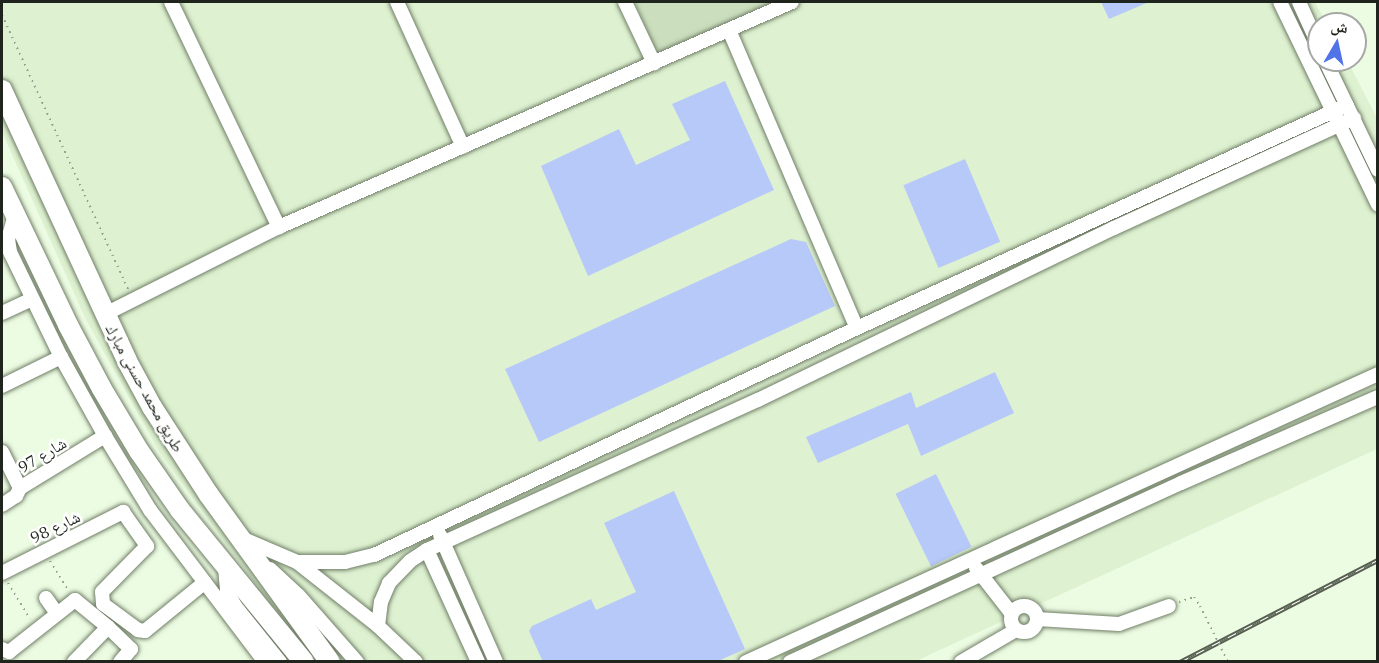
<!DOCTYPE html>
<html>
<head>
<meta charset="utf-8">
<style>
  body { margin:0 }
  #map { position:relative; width:1379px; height:663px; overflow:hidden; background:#ecfce2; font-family:"IBM Plex Serif","Noto Naskh Arabic",serif }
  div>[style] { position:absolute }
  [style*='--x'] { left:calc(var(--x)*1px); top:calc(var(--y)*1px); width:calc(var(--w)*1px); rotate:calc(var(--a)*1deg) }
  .built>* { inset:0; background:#def2d1 }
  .green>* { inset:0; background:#cbdfbe }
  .building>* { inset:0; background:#b7c9f9; transform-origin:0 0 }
  .path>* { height:2px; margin-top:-1px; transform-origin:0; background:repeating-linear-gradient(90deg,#95a18e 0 1.5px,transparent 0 6px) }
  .roads { filter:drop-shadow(0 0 2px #707e67) drop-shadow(0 0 2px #707e67) }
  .minor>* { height:14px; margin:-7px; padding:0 7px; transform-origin:7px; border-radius:7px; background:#fff }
  .minor>.ring { margin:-7px; padding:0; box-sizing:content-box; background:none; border:14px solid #fff; border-radius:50% }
  .highway>* { height:20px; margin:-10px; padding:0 10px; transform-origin:10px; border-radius:10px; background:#fff }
  .rail>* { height:5px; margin-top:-2.5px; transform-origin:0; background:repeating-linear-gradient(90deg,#fff 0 9px,#565f51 0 18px); box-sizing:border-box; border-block:2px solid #565f51 }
  .path-bridge>* { height:2px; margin-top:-1px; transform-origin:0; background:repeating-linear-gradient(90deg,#95a18e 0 1.5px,transparent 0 6px) }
  span { translate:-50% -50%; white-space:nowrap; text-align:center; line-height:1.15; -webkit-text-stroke:5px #fff; paint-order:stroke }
  .street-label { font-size:16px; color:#1f251c }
  .frame { position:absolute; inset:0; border:3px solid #1f251c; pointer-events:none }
  .north { position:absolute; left:1307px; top:12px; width:60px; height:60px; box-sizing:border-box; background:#fff; border:2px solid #a5a8a4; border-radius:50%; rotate:9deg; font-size:16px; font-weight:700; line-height:24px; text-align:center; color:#1f251c }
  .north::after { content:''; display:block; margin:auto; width:21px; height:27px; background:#5173e8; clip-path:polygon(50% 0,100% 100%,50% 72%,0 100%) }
</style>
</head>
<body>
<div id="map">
  <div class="built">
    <div style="clip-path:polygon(2px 2px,1315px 2px,1327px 24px,1319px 24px,1319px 60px,1347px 60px,1377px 118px,1377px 449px,916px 661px,321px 661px,279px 617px,160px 453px,85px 318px,2px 132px)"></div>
  </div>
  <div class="green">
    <div style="clip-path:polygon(635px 2px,781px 2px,662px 52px,655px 47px)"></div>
  </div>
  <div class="building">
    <div style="clip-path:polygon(1101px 2px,1149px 2px,1109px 19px)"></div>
    <div style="clip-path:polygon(725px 81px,774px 190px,588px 276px,541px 166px,619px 129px,636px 165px,690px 140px,672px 104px)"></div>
    <div style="left:965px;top:159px;width:90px;height:67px;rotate:67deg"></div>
    <div style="clip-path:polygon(791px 239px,806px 242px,835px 306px,539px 442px,505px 369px)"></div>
    <div style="clip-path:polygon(995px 372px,1014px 413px,921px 456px,908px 424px,818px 463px,806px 437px,911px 392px,916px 408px)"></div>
    <div style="left:936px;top:474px;width:81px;height:45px;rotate:64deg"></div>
    <div style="clip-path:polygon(674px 491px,745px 649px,716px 662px,543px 662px,529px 631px,532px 626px,591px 599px,596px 610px,636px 592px,604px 523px)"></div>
  </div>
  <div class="path">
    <div style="--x:2;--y:15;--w:302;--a:65.3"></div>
    <div style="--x:50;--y:561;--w:34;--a:58"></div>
    <div style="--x:8;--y:583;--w:42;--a:58.6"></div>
    <div style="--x:1179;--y:602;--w:16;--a:-18"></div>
    <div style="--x:1194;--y:597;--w:11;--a:56"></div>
  </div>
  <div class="roads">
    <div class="minor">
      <div style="--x:171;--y:2;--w:250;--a:64.4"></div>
      <div style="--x:397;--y:2;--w:159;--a:65.5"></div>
      <div style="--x:625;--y:2;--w:68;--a:64.6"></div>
      <div style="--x:1280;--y:2;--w:225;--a:64.2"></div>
      <div style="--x:1299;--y:2;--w:48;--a:65.6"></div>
      <div style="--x:729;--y:30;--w:324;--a:66.8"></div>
      <div style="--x:1325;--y:60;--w:122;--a:64.3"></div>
      <div style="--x:15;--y:215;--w:25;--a:106"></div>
      <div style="--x:8;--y:239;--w:13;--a:81"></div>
      <div style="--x:10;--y:252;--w:117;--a:64.1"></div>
      <div style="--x:61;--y:357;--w:90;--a:60.9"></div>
      <div style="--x:105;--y:436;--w:87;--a:58.7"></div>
      <div style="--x:150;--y:510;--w:191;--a:52.9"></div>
      <div style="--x:2;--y:313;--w:33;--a:-25"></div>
      <div style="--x:105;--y:314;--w:195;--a:-26.6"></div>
      <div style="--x:279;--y:227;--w:560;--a:-23.68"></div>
      <div style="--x:2;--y:386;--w:66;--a:-26.2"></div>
      <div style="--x:2;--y:452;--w:40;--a:63.4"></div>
      <div style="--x:2;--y:505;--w:17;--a:-33"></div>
      <div style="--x:16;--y:496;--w:9;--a:-63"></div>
      <div style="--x:20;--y:488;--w:100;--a:-31.5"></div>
      <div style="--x:440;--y:535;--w:139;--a:66.2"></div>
      <div style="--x:241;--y:538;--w:61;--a:23.2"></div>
      <div style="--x:297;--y:562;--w:103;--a:38.3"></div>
      <div style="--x:378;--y:626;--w:52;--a:43.5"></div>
      <div style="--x:427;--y:550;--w:123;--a:65.5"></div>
      <div style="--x:297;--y:562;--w:48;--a:0"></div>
      <div style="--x:345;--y:562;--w:30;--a:-14"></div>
      <div style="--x:374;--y:555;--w:534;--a:-25.17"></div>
      <div style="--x:857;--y:328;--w:538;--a:-24.47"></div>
      <div style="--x:225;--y:567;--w:24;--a:85"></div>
      <div style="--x:227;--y:591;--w:17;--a:62"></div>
      <div style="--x:235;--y:606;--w:72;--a:51.2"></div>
      <div style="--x:976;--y:568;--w:58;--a:52"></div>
      <div style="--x:270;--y:569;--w:38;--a:43"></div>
      <div style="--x:298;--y:595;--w:89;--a:48.6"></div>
      <div style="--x:2;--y:573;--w:136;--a:-26.8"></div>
      <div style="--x:123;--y:512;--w:42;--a:54.8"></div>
      <div style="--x:147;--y:546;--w:64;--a:134.4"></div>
      <div style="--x:102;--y:592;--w:12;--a:85"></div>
      <div style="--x:103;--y:604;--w:44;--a:36.6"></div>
      <div style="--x:138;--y:630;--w:7;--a:8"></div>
      <div style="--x:145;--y:631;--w:77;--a:-39.2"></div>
      <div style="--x:46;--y:598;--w:19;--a:55"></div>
      <div class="ring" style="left:1011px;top:606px;width:12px;height:12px"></div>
      <div style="--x:1037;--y:619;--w:82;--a:3.5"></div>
      <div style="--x:1119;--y:624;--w:53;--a:-19.8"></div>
      <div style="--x:378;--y:626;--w:24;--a:-83"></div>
      <div style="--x:381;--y:602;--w:21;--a:-67"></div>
      <div style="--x:389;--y:583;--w:30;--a:-46"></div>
      <div style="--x:410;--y:561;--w:20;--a:-33"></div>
      <div style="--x:427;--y:550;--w:363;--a:-24.4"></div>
      <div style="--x:758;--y:400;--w:395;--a:-25.8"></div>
      <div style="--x:1114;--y:228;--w:264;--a:-24.6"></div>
      <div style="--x:108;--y:627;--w:32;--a:44"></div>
      <div style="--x:131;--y:649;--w:17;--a:130"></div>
      <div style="--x:2;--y:649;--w:8;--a:23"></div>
      <div style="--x:9;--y:652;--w:84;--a:-38.2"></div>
      <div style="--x:75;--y:600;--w:43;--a:39.3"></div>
      <div style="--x:108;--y:627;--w:49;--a:134.2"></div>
      <div style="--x:746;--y:662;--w:695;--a:-24.5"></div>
      <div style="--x:790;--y:662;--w:430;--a:-24.6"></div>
      <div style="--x:1181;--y:483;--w:215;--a:-23.6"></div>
      <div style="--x:961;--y:662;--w:64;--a:-30.2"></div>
    </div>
    <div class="highway">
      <div style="--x:2;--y:90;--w:298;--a:65.2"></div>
      <div style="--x:127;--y:361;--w:52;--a:61.5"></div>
      <div style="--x:152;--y:407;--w:105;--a:57.1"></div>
      <div style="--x:209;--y:495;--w:206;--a:54.1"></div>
      <div style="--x:2;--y:187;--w:153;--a:64.4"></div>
      <div style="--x:68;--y:325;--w:72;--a:62"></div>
      <div style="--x:102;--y:389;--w:72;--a:59.2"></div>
      <div style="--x:139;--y:451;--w:72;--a:55.2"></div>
      <div style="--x:180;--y:510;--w:196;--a:50.8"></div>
    </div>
  </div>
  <div class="rail">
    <div style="--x:1180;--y:662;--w:223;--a:-27.3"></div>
  </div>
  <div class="path-bridge">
    <div style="--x:1200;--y:606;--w:63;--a:63.4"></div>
  </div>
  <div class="street-label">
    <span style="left:145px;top:388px;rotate:61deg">طريق محمد حسنى مبارك</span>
    <span style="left:42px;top:455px;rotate:-31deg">شارع 97</span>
    <span style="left:55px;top:527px;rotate:-26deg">شارع 98</span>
  </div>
  <div class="frame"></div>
  <div class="north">ش</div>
</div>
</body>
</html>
